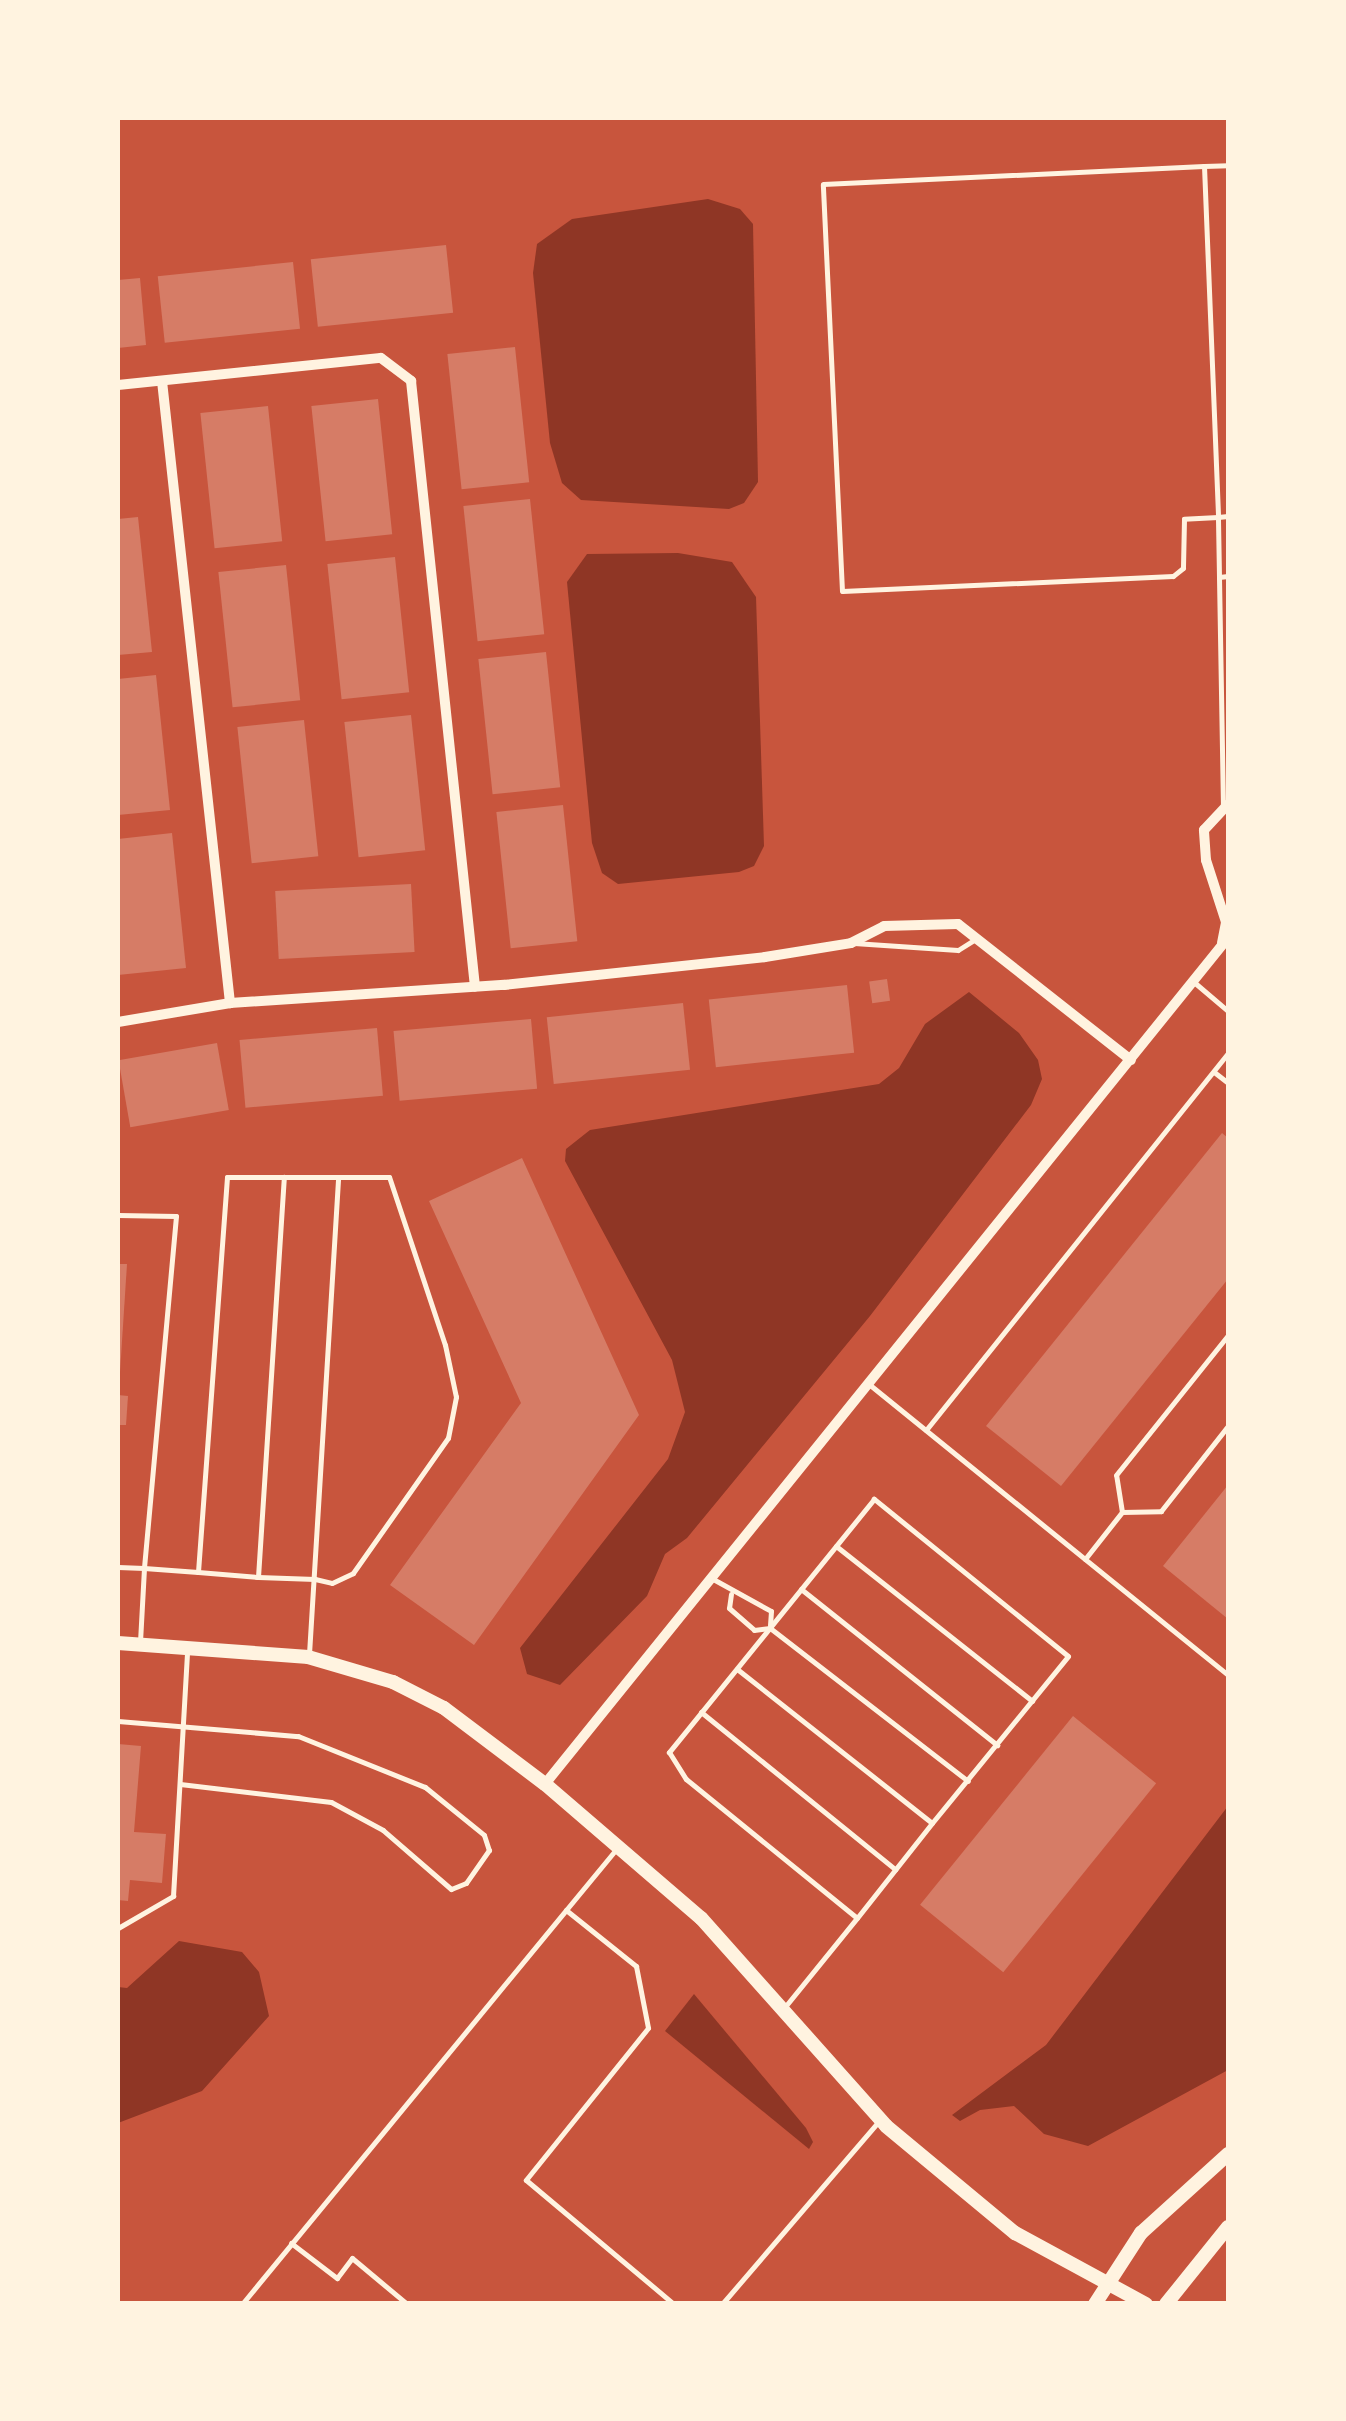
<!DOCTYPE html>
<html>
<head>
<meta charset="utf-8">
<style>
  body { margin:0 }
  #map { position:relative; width:1346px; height:2421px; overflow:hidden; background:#c8553d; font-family:Manrope,sans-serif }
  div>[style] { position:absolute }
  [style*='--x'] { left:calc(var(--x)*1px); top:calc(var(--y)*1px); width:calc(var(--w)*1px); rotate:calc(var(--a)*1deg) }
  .water>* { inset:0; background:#8f3625 }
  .building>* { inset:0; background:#d67c66; transform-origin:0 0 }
  .service>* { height:5px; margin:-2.5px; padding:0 2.5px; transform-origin:2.5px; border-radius:2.5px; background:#fff3e0 }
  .minor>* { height:10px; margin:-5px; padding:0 5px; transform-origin:5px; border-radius:5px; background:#fff3e0 }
  .tertiary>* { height:14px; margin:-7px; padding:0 7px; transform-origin:7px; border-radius:7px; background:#fff3e0 }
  span { translate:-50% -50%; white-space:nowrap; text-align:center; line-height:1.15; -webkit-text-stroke:8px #fff3e0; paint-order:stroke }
  .frame { position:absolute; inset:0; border:120px solid #fff3e0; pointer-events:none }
</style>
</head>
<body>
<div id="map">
  <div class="water">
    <div style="clip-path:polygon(708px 199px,740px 209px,753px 224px,758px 482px,744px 503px,729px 509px,581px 500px,562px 483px,550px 443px,533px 273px,537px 244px,572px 219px)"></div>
    <div style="clip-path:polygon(678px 553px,732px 562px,756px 597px,764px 846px,754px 866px,739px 872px,618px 884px,602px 873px,592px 843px,567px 582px,587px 554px)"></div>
    <div style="clip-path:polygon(969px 992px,1019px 1033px,1038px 1060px,1042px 1079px,1031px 1105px,870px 1316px,687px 1538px,665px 1554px,647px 1596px,560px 1685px,527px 1674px,520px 1648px,668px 1459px,685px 1412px,672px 1360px,565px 1161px,566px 1149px,590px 1130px,879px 1084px,899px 1068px,925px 1024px)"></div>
    <div style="clip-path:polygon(1228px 1806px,1228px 2070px,1088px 2146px,1044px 2134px,1014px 2106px,980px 2110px,960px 2121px,952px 2115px,1046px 2045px)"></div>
    <div style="clip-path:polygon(179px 1941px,242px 1952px,259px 1972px,269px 2016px,202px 2091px,118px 2123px,118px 1987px,127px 1988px)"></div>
    <div style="clip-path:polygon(694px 1994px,806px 2128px,813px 2142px,809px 2149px,665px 2031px)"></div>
  </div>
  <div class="building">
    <div style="left:446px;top:245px;width:68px;height:136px;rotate:84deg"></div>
    <div style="left:293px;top:262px;width:67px;height:136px;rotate:84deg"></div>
    <div style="clip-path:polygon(140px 278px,146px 345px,118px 348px,118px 280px)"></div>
    <div style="left:515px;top:347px;width:136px;height:68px;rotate:84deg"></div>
    <div style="left:378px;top:399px;width:136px;height:67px;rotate:84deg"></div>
    <div style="left:268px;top:406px;width:136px;height:68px;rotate:84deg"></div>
    <div style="left:530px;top:499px;width:136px;height:67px;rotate:84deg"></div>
    <div style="clip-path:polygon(138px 517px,152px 652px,118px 655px,118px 519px)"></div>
    <div style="left:395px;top:557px;width:136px;height:68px;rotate:84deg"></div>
    <div style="left:286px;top:565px;width:136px;height:68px;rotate:84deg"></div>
    <div style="left:546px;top:652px;width:136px;height:68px;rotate:84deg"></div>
    <div style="clip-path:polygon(156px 675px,170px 810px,118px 815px,118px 679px)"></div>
    <div style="left:411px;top:715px;width:136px;height:67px;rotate:84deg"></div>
    <div style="left:304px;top:720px;width:137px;height:67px;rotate:84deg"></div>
    <div style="left:563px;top:805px;width:137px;height:67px;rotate:84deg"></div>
    <div style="clip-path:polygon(172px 833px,186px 968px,118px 975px,118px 839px)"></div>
    <div style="left:411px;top:884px;width:68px;height:136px;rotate:87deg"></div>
    <div style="left:887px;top:979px;width:22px;height:18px;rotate:82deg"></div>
    <div style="left:847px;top:985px;width:68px;height:139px;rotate:84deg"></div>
    <div style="left:683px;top:1003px;width:67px;height:137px;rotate:84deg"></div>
    <div style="left:531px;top:1019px;width:70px;height:138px;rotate:85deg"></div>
    <div style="left:377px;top:1028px;width:68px;height:138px;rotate:85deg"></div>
    <div style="left:217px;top:1043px;width:68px;height:100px;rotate:80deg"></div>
    <div style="clip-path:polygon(1222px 1133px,1228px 1138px,1228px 1279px,1061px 1486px,986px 1426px)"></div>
    <div style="clip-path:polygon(522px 1158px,639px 1415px,474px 1645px,390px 1585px,521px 1403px,429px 1201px)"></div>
    <div style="clip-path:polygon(118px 1264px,127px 1264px,120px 1372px,118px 1372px)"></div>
    <div style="clip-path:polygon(118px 1395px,128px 1396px,126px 1425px,118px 1425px)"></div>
    <div style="clip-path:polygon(1228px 1485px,1228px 1619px,1163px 1566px)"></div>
    <div style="left:1073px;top:1716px;width:107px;height:243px;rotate:39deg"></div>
    <div style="clip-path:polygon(118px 1744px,141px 1746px,134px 1832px,166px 1834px,162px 1883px,130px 1880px,128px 1901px,118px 1900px)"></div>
  </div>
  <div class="service">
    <div style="--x:1204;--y:166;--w:351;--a:87.7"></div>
    <div style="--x:1218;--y:517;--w:34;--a:177"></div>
    <div style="--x:1184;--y:519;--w:49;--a:91.2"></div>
    <div style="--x:1183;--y:568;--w:13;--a:141"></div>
    <div style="--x:1173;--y:576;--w:331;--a:177.4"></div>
    <div style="--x:842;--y:591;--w:407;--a:-92.7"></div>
    <div style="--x:823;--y:184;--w:381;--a:-2.7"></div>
    <div style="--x:1204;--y:166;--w:24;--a:-2"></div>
    <div style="--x:1219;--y:577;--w:60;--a:-91"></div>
    <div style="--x:1218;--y:517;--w:10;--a:-6"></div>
    <div style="--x:1223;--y:807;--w:230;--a:-91"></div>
    <div style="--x:1219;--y:577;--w:9;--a:-6"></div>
    <div style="--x:854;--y:943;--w:104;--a:3.9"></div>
    <div style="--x:958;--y:950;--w:19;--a:-32"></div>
    <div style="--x:1195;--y:983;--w:43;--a:40.3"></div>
    <div style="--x:1214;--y:1072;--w:18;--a:38"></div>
    <div style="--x:118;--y:1215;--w:58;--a:1"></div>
    <div style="--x:176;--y:1216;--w:353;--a:95.2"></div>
    <div style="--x:144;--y:1568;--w:54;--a:4.2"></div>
    <div style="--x:198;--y:1572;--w:60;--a:4.8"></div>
    <div style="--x:258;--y:1577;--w:57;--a:2"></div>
    <div style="--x:315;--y:1579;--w:17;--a:13"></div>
    <div style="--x:332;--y:1583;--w:23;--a:-25"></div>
    <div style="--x:353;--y:1573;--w:165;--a:-54.9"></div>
    <div style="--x:448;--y:1438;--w:42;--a:-79"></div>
    <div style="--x:456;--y:1397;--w:53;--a:-101.9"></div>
    <div style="--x:445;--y:1345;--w:177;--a:-108.4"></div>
    <div style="--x:389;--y:1177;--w:162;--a:180"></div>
    <div style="--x:227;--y:1177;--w:396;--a:94.2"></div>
    <div style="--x:870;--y:1385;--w:461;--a:39"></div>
    <div style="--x:926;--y:1430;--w:483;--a:-51.3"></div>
    <div style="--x:1122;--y:1512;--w:37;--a:-99"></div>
    <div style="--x:1116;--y:1475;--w:179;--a:-51.3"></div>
    <div style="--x:1122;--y:1512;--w:39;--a:-1"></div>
    <div style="--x:1161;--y:1511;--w:108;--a:-51.8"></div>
    <div style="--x:836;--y:1546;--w:250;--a:38.3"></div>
    <div style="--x:1085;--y:1559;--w:60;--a:-51.8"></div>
    <div style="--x:118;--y:1567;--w:26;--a:2"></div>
    <div style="--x:144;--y:1568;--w:74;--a:93.1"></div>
    <div style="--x:258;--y:1577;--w:401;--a:-86.3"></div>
    <div style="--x:713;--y:1579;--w:66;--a:28.9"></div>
    <div style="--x:771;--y:1611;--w:14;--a:94"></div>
    <div style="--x:801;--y:1589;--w:251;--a:38.5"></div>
    <div style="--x:731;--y:1594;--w:14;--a:98"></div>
    <div style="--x:729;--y:1608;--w:33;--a:41"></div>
    <div style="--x:754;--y:1630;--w:16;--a:-7"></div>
    <div style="--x:770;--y:1628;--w:250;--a:37.7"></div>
    <div style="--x:309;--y:1654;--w:478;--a:-86.5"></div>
    <div style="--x:737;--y:1669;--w:248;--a:38.3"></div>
    <div style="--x:701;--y:1712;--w:250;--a:39"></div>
    <div style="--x:118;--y:1721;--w:181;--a:4.8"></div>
    <div style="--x:298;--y:1736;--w:137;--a:21.9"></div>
    <div style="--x:425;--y:1787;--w:76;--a:39.1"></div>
    <div style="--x:484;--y:1835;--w:16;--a:72"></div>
    <div style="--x:489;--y:1850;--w:40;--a:124.9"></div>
    <div style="--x:466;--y:1883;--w:16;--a:158"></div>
    <div style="--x:451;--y:1889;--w:90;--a:-139.1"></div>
    <div style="--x:383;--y:1830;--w:59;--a:-151.7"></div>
    <div style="--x:331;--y:1802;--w:152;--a:-173.2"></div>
    <div style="--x:566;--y:1910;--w:82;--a:-50.5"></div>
    <div style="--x:118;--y:1928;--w:64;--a:-30.2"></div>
    <div style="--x:173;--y:1896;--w:246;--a:-86.7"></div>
    <div style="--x:784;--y:2008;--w:116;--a:-51"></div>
    <div style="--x:857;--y:1918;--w:121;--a:-51.7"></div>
    <div style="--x:932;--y:1823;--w:215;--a:-50.8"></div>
    <div style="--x:1068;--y:1656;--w:250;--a:-141"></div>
    <div style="--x:874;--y:1499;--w:326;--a:129"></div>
    <div style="--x:669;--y:1752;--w:32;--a:58"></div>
    <div style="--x:686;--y:1779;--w:220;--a:39.1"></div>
    <div style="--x:291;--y:2243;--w:58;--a:37.3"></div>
    <div style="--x:337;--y:2278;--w:25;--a:-53"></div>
    <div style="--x:352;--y:2258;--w:72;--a:39.9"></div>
    <div style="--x:242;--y:2304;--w:510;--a:-50.57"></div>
    <div style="--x:566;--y:1910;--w:90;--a:38.7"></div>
    <div style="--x:636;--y:1966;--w:63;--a:79"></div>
    <div style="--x:648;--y:2028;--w:195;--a:128.8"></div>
    <div style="--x:526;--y:2180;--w:193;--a:40"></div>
    <div style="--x:722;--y:2304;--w:240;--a:-49.4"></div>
  </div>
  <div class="minor">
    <div style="--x:162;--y:381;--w:626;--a:83.76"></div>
    <div style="--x:118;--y:385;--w:264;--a:-5.9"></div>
    <div style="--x:381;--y:358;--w:38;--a:37"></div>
    <div style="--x:411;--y:381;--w:609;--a:83.97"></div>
    <div style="--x:1222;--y:943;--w:21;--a:-79"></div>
    <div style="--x:1226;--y:922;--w:65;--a:-107.9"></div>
    <div style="--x:1206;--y:860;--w:30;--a:-94"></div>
    <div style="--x:1204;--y:830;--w:35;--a:-47"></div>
    <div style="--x:118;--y:1022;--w:114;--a:-9.6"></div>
    <div style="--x:230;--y:1003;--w:275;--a:-3.8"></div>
    <div style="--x:504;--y:985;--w:262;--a:-6.1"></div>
    <div style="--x:765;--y:957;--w:87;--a:-9.2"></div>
    <div style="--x:851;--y:943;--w:37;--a:-27"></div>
    <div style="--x:884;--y:926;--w:74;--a:-1.5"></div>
    <div style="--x:958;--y:924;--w:220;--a:38.2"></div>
    <div style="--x:545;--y:1784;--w:1087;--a:-51.09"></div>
  </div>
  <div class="tertiary">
    <div style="--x:118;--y:1643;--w:191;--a:4.2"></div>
    <div style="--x:308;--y:1657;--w:89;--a:16.4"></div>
    <div style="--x:393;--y:1682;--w:57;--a:27"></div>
    <div style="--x:444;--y:1708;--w:126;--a:37"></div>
    <div style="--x:545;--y:1784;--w:206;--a:40.7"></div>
    <div style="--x:701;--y:1918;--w:278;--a:48.3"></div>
    <div style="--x:886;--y:2126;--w:168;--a:39.7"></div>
    <div style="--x:1015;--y:2233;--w:149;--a:28.5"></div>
    <div style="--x:1095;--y:2304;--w:85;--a:-57.1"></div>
    <div style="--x:1141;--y:2233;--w:118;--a:-42.2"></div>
    <div style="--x:1166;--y:2304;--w:99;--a:-51.2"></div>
  </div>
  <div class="frame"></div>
</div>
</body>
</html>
